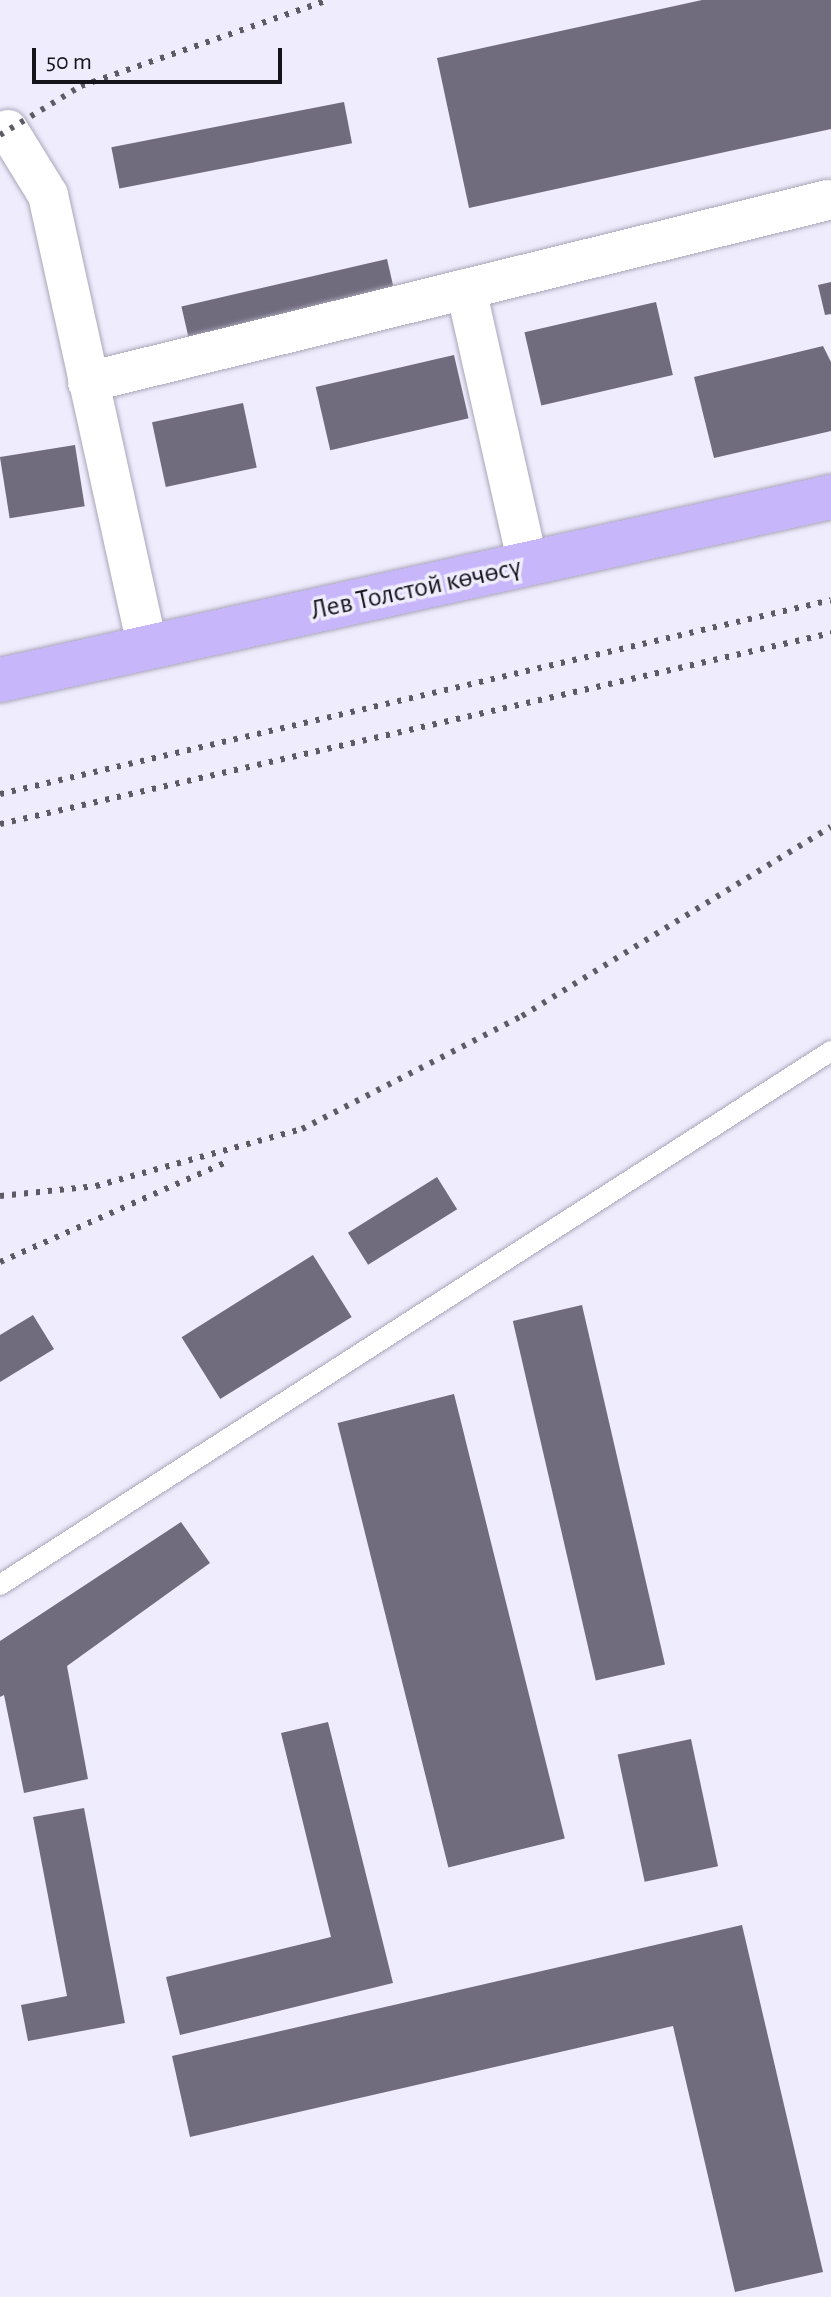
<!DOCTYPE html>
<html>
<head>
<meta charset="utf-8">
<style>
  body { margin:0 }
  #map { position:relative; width:831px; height:2297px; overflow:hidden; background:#efecfd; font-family:"Alegreya Sans",sans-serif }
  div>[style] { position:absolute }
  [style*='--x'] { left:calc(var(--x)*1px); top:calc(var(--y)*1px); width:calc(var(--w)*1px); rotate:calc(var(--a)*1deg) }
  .building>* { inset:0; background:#706c7e; transform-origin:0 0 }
  .roads { filter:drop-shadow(0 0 2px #aaa6ba) drop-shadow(0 0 2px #aaa6ba) }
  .service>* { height:20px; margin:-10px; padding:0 10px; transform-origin:10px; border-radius:10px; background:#fff }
  .minor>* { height:40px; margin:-20px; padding:0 20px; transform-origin:20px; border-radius:20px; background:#fff }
  .primary>* { height:44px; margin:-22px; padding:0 22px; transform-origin:22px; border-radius:22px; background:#c8b6fa }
  .rail>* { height:6px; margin-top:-3px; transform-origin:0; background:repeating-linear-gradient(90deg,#5d5a64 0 4px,transparent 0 12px) }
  span { translate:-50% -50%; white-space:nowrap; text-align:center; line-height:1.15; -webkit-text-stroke:7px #efecfd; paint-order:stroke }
  .street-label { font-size:28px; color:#16141b }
  .scale { position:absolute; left:32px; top:48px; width:250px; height:36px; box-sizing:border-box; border:4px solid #16141b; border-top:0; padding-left:10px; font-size:24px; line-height:28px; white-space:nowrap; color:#16141b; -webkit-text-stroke:6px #efecfd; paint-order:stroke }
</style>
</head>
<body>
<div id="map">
  <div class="building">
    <div style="clip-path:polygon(702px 0,831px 0,831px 129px,469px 208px,437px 58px)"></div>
    <div style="left:344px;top:102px;width:42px;height:237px;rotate:79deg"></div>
    <div style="left:387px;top:259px;width:31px;height:211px;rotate:77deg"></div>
    <div style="clip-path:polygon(831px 282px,831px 314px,825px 315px,818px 285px)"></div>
    <div style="left:656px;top:302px;width:75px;height:135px;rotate:77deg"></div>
    <div style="clip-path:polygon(823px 346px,831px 362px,831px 431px,714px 458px,694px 377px)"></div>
    <div style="left:454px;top:355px;width:65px;height:142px;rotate:77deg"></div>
    <div style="left:243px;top:403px;width:66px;height:93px;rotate:78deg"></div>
    <div style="left:75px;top:445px;width:62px;height:76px;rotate:81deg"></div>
    <div style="left:437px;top:1177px;width:38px;height:105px;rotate:58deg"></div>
    <div style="left:313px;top:1255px;width:73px;height:155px;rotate:58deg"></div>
    <div style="left:582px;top:1305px;width:369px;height:71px;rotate:77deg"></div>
    <div style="clip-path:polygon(33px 1315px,54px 1349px,0 1382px,0 1335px)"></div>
    <div style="left:454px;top:1394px;width:458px;height:120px;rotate:76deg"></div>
    <div style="clip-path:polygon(181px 1522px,210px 1563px,67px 1666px,88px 1779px,24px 1793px,4px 1695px,0 1697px,0 1641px)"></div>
    <div style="clip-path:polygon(328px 1722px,393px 1983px,180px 2035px,166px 1977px,331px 1937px,281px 1733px)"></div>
    <div style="left:691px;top:1739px;width:130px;height:75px;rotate:78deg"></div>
    <div style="clip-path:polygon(84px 1808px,125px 2023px,28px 2041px,21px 2005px,67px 1996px,33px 1817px)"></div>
    <div style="clip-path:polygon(742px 1925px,823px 2272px,735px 2292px,673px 2026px,190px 2137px,172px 2056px)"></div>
  </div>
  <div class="roads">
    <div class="service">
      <div style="--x:0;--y:1585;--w:988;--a:-32.72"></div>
    </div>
    <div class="minor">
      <div style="--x:8;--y:130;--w:76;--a:58.4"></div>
      <div style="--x:48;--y:195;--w:464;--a:77.6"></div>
      <div style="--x:466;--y:289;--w:282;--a:77.3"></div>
      <div style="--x:88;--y:382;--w:762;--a:-13.82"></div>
    </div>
    <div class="primary">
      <div style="--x:0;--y:680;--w:851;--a:-12.42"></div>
    </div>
  </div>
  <div class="rail">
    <div style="--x:0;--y:135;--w:95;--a:-31.2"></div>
    <div style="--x:81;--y:86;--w:262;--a:-19.2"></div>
    <div style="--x:0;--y:794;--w:853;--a:-13.14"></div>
    <div style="--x:0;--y:824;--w:853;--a:-12.94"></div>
    <div style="--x:0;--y:1196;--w:97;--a:-5.9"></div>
    <div style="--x:96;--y:1186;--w:214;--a:-15.5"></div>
    <div style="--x:302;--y:1129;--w:247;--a:-27.2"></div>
    <div style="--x:522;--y:1016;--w:362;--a:-31.5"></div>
    <div style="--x:0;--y:1262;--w:250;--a:-23.8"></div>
  </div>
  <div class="street-label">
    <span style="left:416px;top:589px;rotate:-12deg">Лев Толстой көчөсү</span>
  </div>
  <div class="scale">50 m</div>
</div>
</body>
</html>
